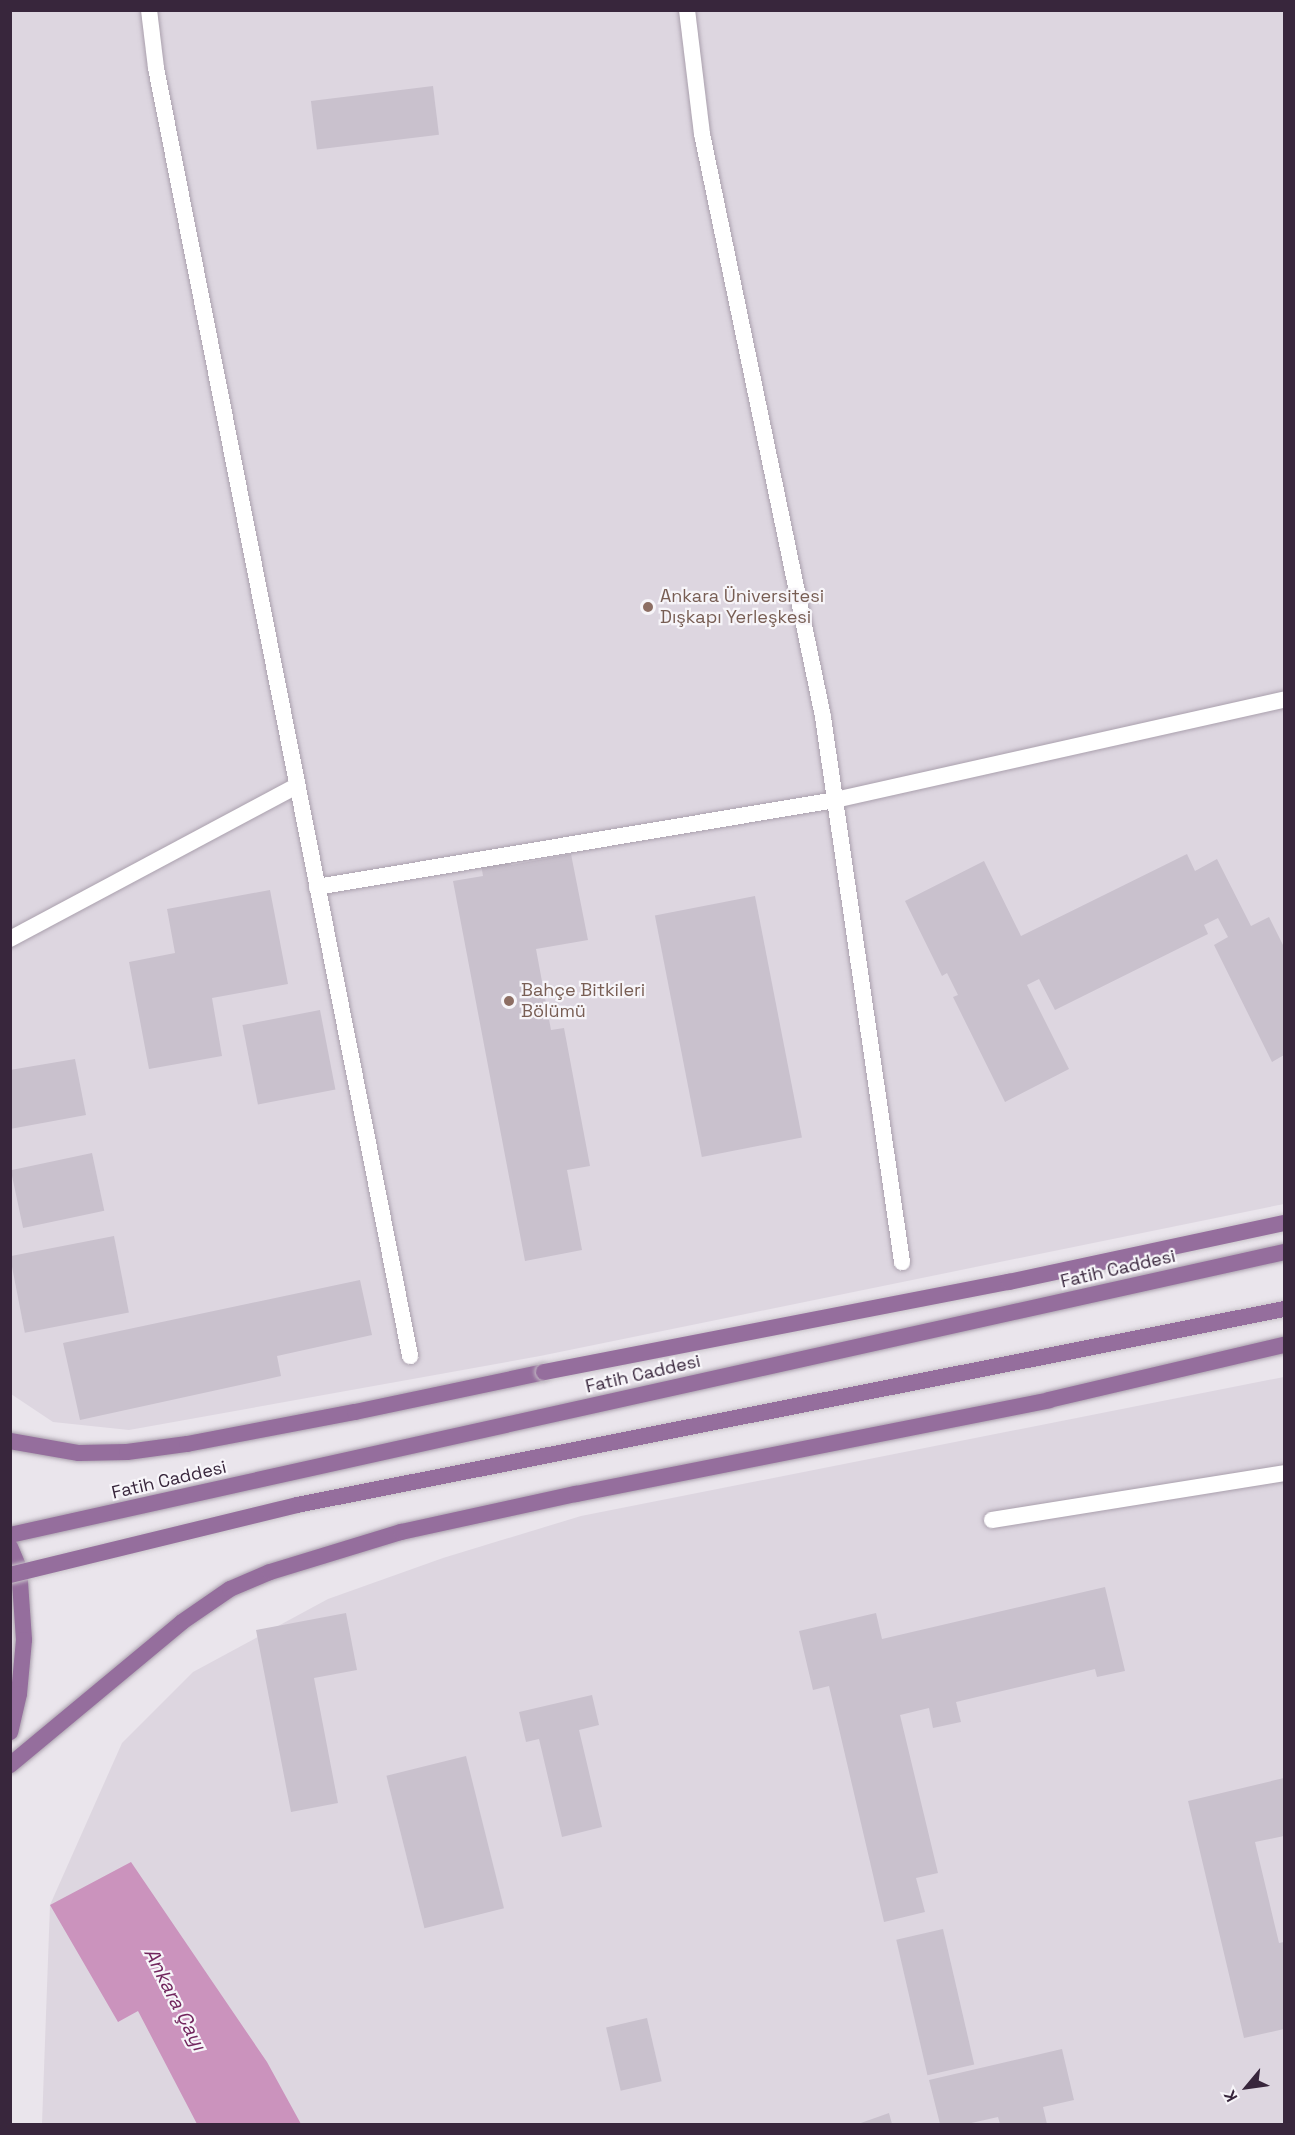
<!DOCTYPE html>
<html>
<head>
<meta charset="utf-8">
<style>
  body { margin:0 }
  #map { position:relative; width:1295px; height:2135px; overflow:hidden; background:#eae5ec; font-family:"Space Grotesk",sans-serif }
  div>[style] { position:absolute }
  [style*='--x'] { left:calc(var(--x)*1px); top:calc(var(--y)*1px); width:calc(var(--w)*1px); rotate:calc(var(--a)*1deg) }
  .built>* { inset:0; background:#ddd6e0 }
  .water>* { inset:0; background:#cb93bd }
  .building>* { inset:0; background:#c9c1cd; transform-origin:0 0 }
  .roads { filter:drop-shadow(0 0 2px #aaa0ad) drop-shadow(0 0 2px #aaa0ad) }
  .minor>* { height:16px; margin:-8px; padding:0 8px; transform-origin:8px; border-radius:8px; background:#fff }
  .primary>* { height:16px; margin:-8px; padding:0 8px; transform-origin:8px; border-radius:8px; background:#956e9d }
  .bridges { filter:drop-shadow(0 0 2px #c7c2c8) drop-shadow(0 0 2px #c7c2c8) }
  .primary-bridge>* { height:16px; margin:-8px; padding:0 8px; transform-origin:8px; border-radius:8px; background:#956e9d }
  .dots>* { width:16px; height:16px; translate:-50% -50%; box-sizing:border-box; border:3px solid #f7f5f9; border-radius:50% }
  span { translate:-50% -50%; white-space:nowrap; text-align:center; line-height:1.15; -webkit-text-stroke:4.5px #f7f5f9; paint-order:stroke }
  .education-label { font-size:18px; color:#785e54 }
  .left { translate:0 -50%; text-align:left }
  .street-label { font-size:18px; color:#38263c }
  .water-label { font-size:20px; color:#72265e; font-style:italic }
  .frame { position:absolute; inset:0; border:12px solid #38263c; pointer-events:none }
  .north { position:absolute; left:1217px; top:2057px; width:60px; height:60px; -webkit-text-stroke:4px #f7f5f9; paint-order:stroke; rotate:241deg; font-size:16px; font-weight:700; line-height:24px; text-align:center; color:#38263c }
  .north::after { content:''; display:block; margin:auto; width:21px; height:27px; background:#38263c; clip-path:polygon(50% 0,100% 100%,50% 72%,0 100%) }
</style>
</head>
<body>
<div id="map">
  <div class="built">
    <div style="clip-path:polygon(10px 11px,1284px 11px,1284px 1204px,540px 1356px,129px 1430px,53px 1422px,11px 1394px)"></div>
    <div style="clip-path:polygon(1284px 1377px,1284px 2124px,42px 2124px,50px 1905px,122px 1743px,193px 1672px,328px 1599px,443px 1558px,581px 1516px)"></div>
  </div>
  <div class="water">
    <div style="clip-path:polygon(131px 1862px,267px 2062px,301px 2124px,197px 2124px,138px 2011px,118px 2022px,50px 1905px)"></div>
  </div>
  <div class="building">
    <div style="left:433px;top:86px;width:49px;height:123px;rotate:83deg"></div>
    <div style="clip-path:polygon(571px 854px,588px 940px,536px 949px,551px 1030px,564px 1028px,590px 1166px,567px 1170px,582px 1250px,525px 1261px,453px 881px,483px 876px,481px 864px,510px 859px,511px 865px)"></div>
    <div style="clip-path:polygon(1187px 854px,1195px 871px,1217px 859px,1251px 926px,1269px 917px,1284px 947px,1284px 1055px,1272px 1062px,1214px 945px,1228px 937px,1218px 918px,1204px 925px,1208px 934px,1055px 1010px,1039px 979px,1027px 985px,1069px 1069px,1005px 1102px,953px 997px,958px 995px,947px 973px,942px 976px,905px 901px,984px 861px,1021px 936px)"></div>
    <div style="clip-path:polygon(270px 890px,288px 984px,212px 998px,222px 1056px,149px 1069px,129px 962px,175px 953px,167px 909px)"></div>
    <div style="left:755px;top:896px;width:246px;height:102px;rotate:79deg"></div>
    <div style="left:320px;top:1010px;width:81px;height:79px;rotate:79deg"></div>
    <div style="clip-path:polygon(75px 1059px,86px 1115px,10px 1129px,10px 1070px)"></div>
    <div style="left:92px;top:1153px;width:59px;height:83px;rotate:78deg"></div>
    <div style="left:114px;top:1236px;width:78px;height:106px;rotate:79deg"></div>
    <div style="clip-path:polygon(360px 1280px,372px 1335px,277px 1356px,281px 1376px,80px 1420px,63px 1343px)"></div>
    <div style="clip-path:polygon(1105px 1587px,1125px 1671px,1097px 1677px,1095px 1669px,956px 1702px,961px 1722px,933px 1728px,929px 1708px,900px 1715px,938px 1873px,916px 1878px,925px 1912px,884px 1922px,829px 1686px,813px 1690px,799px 1631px,876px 1613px,882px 1639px)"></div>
    <div style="clip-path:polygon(346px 1613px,357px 1670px,314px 1678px,338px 1803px,291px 1812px,256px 1630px)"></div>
    <div style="clip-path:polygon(592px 1695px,599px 1725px,579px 1730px,602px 1827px,562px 1837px,539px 1739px,526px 1742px,519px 1712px)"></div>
    <div style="left:466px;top:1756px;width:157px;height:82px;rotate:76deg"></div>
    <div style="clip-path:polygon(1284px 1778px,1284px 1836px,1255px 1842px,1279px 1943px,1284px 1942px,1284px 2029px,1244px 2038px,1188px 1801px)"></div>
    <div style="left:943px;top:1929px;width:139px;height:48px;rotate:77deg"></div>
    <div style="left:647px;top:2018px;width:65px;height:42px;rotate:77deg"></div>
    <div style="clip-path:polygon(1062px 2049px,1074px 2100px,1043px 2107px,1047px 2124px,1000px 2124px,998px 2117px,967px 2124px,940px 2124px,929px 2080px)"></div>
    <div style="clip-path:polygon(889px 2113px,892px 2124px,858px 2124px)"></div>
  </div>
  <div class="roads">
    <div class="minor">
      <div style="--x:149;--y:10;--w:58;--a:83.1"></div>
      <div style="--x:156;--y:68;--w:1313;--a:78.84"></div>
      <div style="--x:687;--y:10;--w:125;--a:83.1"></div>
      <div style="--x:702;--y:134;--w:595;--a:78.27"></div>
      <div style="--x:823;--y:717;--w:551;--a:81.75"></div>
      <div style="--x:317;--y:887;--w:525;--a:-9.53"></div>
      <div style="--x:835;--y:800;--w:460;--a:-12.6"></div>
      <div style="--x:10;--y:939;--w:325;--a:-28.1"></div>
      <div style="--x:992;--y:1520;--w:296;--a:-9.1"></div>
    </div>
    <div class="primary">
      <div style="--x:10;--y:1441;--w:70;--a:9.9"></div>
      <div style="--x:79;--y:1453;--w:48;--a:-1.2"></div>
      <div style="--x:127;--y:1452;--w:61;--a:-7.6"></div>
      <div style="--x:187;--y:1444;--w:171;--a:-10.8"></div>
      <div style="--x:355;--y:1412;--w:193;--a:-11.9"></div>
      <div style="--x:10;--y:1535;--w:1305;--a:-12.52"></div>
      <div style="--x:10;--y:1547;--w:23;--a:67"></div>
      <div style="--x:19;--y:1568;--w:72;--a:86"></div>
      <div style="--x:24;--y:1640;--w:54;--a:95.3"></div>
      <div style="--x:19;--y:1694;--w:39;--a:103"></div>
      <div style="--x:10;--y:1765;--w:224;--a:-39.7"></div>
      <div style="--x:182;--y:1622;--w:58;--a:-34.5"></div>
      <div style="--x:230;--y:1589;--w:43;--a:-23"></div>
      <div style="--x:270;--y:1572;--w:137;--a:-17"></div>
      <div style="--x:401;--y:1532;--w:179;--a:-12.3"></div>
      <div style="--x:576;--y:1494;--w:482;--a:-11.2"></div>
      <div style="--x:1049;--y:1400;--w:241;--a:-13.2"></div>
    </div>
  </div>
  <div class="bridges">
    <div class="primary-bridge">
      <div style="--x:544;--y:1372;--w:474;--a:-11"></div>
      <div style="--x:1009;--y:1282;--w:281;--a:-12.1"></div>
      <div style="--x:10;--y:1575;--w:295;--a:-13.7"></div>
      <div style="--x:297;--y:1505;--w:1006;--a:-11.23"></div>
    </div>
  </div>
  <div class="dots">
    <div style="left:648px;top:607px;background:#8d6e63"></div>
    <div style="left:509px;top:1001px;background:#8d6e63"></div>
  </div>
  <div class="education-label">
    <span class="left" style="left:660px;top:607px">Ankara Üniversitesi<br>Dışkapı Yerleşkesi</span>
    <span class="left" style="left:521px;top:1001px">Bahçe Bitkileri<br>Bölümü</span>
  </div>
  <div class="street-label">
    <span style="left:1118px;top:1269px;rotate:-13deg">Fatih Caddesi</span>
    <span style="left:643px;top:1374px;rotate:-13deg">Fatih Caddesi</span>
    <span style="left:169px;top:1480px;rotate:-13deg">Fatih Caddesi</span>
  </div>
  <div class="water-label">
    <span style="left:175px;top:1999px;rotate:63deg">Ankara Çayı</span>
  </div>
  <div class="frame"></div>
  <div class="north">K</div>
</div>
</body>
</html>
